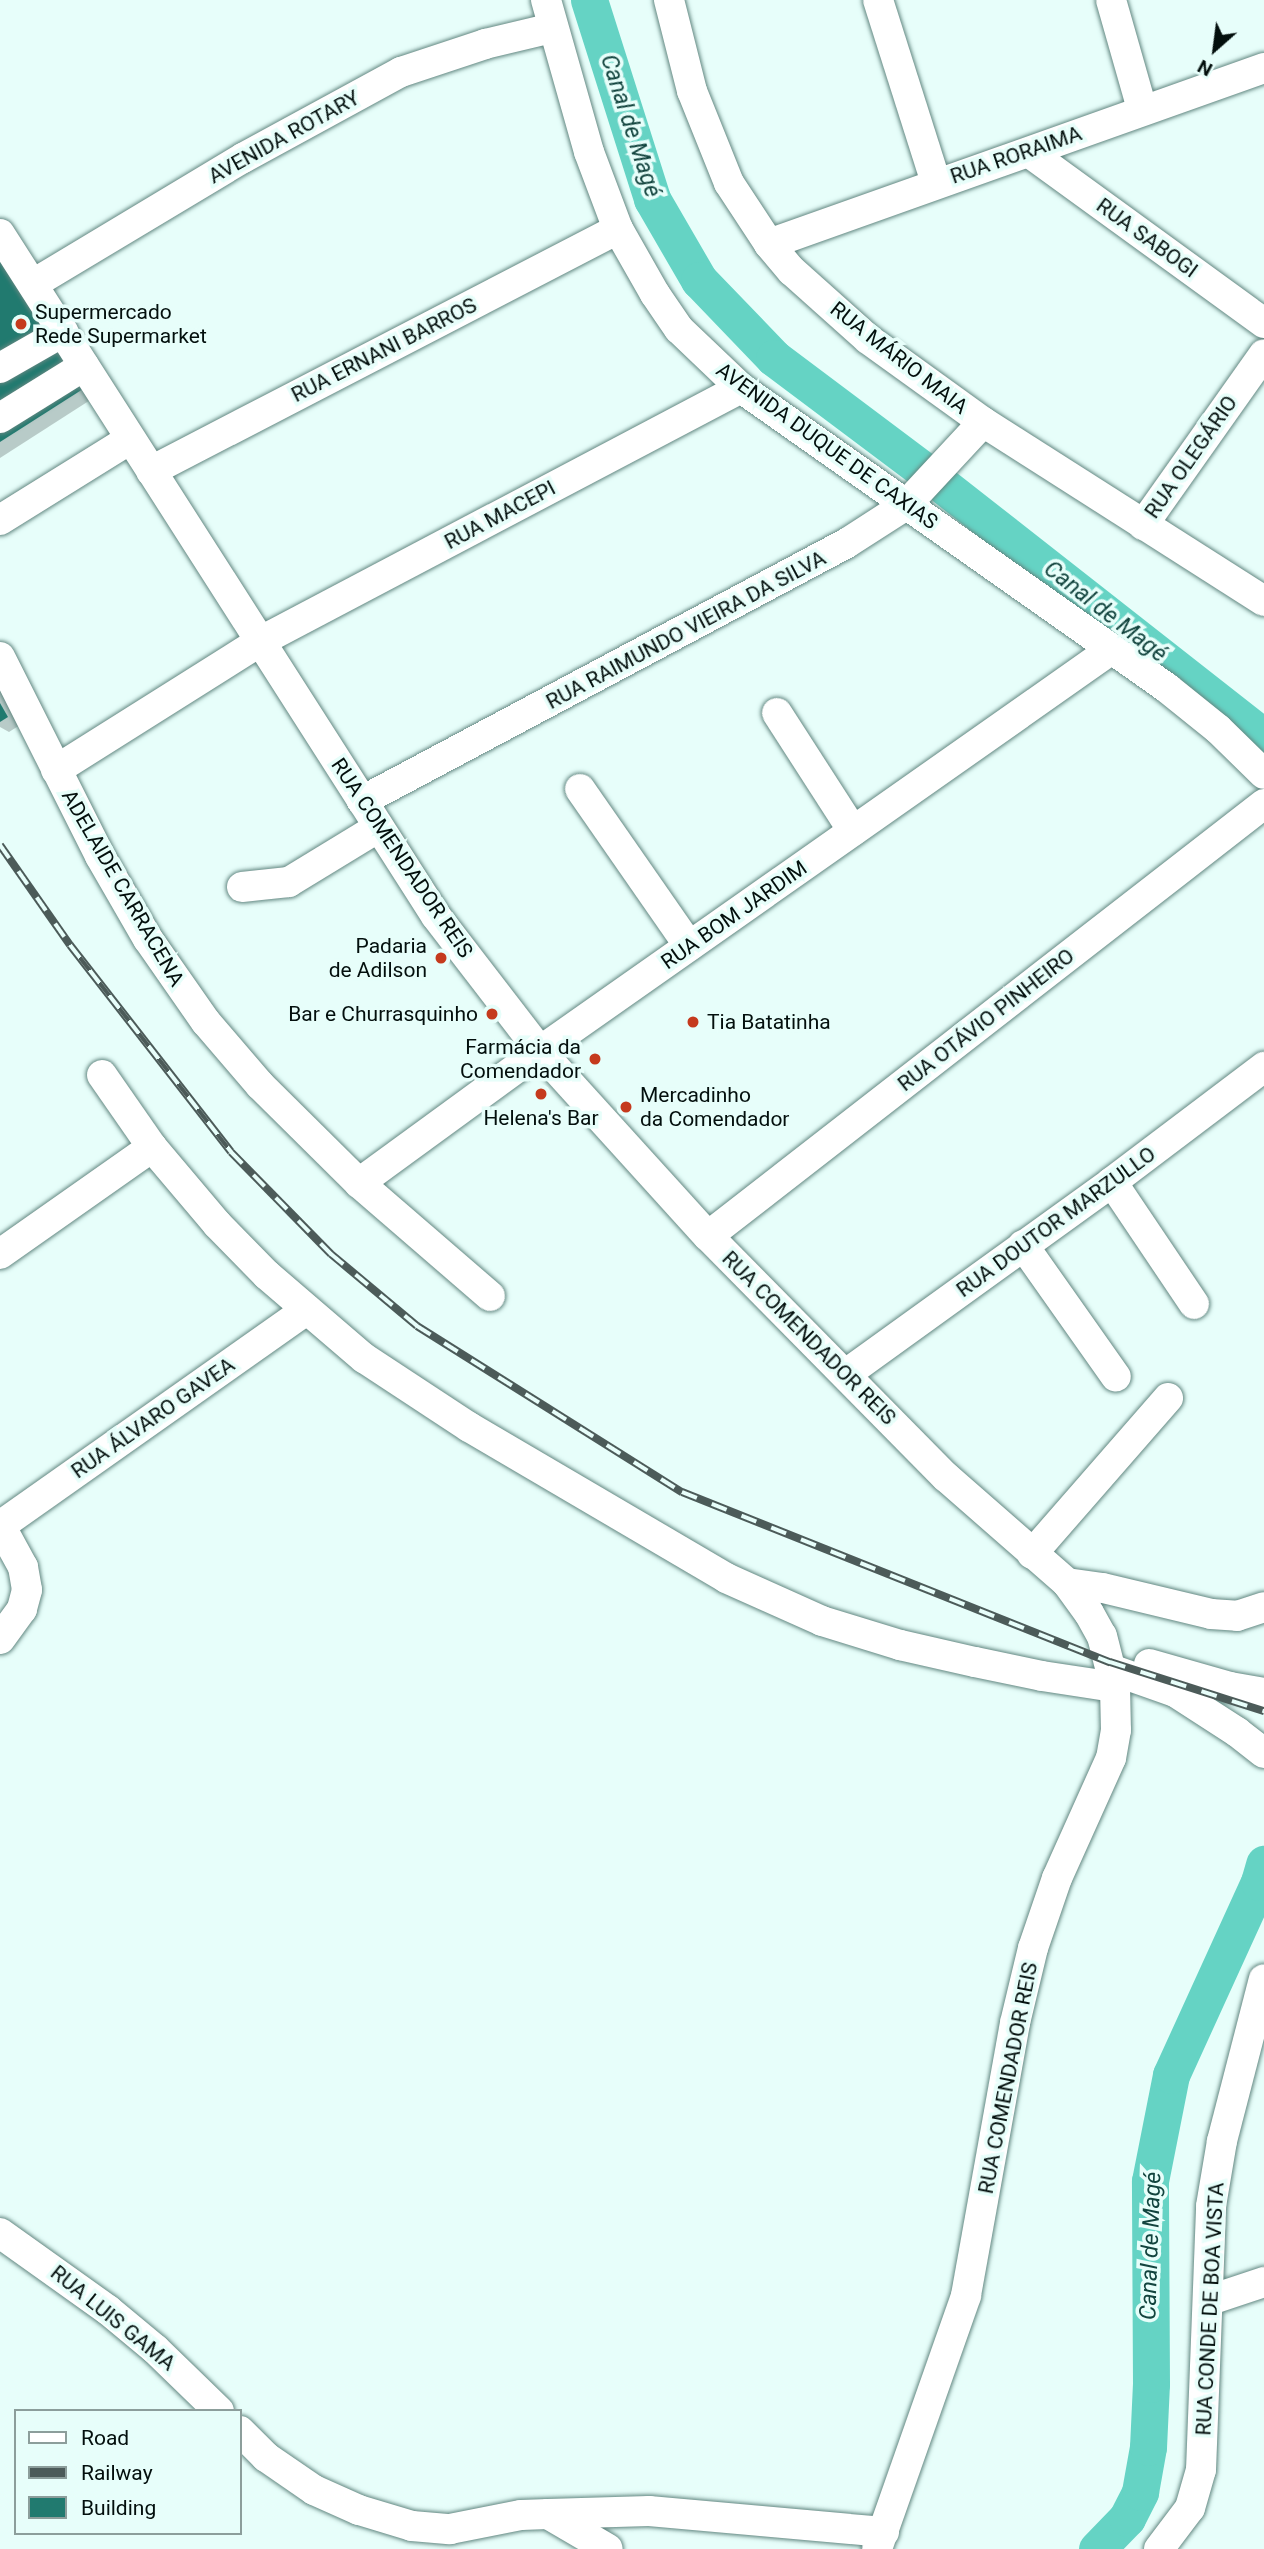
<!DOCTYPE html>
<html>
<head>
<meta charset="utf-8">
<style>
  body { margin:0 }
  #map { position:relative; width:1264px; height:2549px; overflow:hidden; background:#e7fefa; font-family:Roboto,sans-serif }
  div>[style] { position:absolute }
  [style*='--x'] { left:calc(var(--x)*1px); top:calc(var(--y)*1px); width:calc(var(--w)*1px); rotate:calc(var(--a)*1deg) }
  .shadow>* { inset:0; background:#0003 }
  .river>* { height:37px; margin:-18.5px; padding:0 18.5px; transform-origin:18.5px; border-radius:18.5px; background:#65d3c4 }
  .building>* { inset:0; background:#217a6f }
  .roads { filter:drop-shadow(0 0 2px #628781) drop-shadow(0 0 2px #628781) }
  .minor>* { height:30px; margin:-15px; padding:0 15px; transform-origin:15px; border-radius:15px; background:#fff }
  .rail>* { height:8px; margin-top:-4px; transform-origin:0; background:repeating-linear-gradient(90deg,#e7fefa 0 16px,#4c5b59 0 32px); box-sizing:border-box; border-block:2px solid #4c5b59 }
  .dots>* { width:19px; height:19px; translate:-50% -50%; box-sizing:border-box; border:4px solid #e7fefa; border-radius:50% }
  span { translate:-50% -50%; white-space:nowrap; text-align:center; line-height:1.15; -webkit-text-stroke:7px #e7fefa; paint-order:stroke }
  .street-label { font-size:21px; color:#030f0d }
  .poi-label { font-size:21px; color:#030f0d }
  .left { translate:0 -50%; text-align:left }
  .right { translate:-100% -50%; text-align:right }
  .water-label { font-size:23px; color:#12443e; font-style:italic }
  .legend { position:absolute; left:14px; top:2409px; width:228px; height:126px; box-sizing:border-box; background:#e7fefa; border:2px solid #8c9e9b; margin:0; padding:9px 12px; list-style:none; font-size:21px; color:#030f0d }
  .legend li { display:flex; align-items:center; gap:14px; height:35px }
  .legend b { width:35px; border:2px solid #8c9e9b }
  .north { position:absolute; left:1180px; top:14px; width:70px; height:70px; -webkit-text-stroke:5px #e7fefa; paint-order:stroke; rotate:208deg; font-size:19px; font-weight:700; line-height:28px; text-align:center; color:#030f0d }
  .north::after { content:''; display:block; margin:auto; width:24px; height:32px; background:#030f0d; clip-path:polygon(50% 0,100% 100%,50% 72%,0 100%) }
</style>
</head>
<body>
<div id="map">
  <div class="shadow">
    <div style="clip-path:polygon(0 247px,95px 397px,0 458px)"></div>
    <div style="clip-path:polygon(0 687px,20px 725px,9px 732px,0 727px)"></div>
  </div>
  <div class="river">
    <div style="--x:589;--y:0;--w:209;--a:72.4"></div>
    <div style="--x:652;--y:199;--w:94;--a:59.9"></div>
    <div style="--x:699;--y:280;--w:108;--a:46.1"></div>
    <div style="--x:774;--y:358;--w:190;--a:36.9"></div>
    <div style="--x:945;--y:487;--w:405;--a:38.1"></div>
    <div style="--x:1097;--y:2549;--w:43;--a:-45.9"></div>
    <div style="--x:1127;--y:2518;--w:29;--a:-63"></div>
    <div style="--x:1140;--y:2492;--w:46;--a:-79.9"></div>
    <div style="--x:1148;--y:2447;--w:63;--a:-87.3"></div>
    <div style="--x:1151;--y:2384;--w:203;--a:-90.3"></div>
    <div style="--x:1150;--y:2181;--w:108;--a:-78.8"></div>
    <div style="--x:1171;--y:2075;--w:212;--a:-65.5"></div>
    <div style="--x:1259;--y:1882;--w:19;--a:-74"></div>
  </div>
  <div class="building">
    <div style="clip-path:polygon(0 258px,83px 389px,0 442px)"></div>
    <div style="clip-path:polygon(0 703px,8px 717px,0 722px)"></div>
  </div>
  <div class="roads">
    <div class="minor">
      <div style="--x:546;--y:0;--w:158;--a:74.2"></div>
      <div style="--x:589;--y:152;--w:82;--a:69.4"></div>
      <div style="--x:618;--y:229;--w:75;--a:60.4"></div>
      <div style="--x:655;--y:294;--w:42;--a:55.6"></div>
      <div style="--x:679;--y:329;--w:86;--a:43.6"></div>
      <div style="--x:741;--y:388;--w:521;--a:35.15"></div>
      <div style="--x:1167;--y:688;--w:65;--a:38.8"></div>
      <div style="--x:1218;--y:729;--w:64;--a:44.4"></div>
      <div style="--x:669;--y:0;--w:94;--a:75.8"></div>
      <div style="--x:692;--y:91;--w:99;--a:68.1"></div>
      <div style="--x:729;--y:183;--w:73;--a:56.7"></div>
      <div style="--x:769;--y:244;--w:35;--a:50"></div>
      <div style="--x:792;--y:271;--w:102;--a:41.8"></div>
      <div style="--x:868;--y:339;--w:142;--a:35.8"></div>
      <div style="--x:983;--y:422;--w:333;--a:32.5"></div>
      <div style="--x:878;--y:0;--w:192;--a:72.4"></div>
      <div style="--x:1111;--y:0;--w:113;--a:74.1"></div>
      <div style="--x:1030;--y:153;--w:289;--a:36"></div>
      <div style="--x:0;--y:234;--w:809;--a:57.41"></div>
      <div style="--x:436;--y:916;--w:170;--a:52.4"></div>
      <div style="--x:540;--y:1051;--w:250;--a:47.8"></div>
      <div style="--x:708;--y:1236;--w:339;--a:45.4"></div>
      <div style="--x:946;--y:1477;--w:161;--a:41.2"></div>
      <div style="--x:1067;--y:1583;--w:37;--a:54"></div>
      <div style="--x:1089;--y:1613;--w:26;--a:61"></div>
      <div style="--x:1102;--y:1636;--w:53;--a:75.7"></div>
      <div style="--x:1115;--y:1687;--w:43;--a:88.7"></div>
      <div style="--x:1116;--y:1730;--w:28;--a:100"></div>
      <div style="--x:1111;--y:1758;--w:132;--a:114.2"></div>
      <div style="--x:1057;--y:1878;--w:74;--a:108.9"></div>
      <div style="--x:1033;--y:1948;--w:77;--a:103.5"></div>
      <div style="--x:1015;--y:2023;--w:277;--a:100.2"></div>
      <div style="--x:966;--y:2296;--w:268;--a:109.4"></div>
      <div style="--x:769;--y:244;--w:525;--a:-19.57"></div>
      <div style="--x:33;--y:284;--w:245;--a:-31"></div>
      <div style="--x:243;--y:158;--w:180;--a:-28.6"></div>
      <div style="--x:401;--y:72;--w:89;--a:-18.4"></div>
      <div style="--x:485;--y:44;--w:69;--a:-13.4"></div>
      <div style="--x:0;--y:368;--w:73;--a:-29.7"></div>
      <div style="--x:0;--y:418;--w:99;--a:-31.8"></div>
      <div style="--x:151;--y:471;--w:526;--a:-27.39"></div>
      <div style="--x:0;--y:520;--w:153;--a:-31.9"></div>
      <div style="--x:1143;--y:525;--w:209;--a:-54.7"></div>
      <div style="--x:0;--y:657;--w:223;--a:63.3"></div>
      <div style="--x:100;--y:856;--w:96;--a:60"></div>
      <div style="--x:148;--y:939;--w:101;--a:55.1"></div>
      <div style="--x:206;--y:1022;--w:83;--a:49.4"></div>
      <div style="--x:260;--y:1085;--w:139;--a:44.7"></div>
      <div style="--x:359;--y:1183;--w:173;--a:40.8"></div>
      <div style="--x:777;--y:713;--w:140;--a:57.2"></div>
      <div style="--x:56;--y:770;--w:240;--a:-32.2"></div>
      <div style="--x:259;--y:642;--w:545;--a:-27.79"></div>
      <div style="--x:580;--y:789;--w:191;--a:55.2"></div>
      <div style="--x:362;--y:801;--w:549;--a:-28.01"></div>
      <div style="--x:847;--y:543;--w:70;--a:-32.8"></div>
      <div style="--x:906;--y:505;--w:113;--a:-47.1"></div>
      <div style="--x:242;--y:887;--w:47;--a:-6.1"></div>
      <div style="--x:289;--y:882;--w:105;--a:-31.4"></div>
      <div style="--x:102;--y:1075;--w:88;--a:55.2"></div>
      <div style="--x:152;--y:1147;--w:101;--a:49.8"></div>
      <div style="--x:217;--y:1224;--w:71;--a:45.6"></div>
      <div style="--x:267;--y:1275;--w:128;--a:40.6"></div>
      <div style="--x:364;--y:1358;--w:126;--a:33.3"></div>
      <div style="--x:469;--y:1427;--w:298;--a:30.4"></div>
      <div style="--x:726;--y:1578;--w:105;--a:24.1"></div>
      <div style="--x:822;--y:1621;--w:82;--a:17.1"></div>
      <div style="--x:900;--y:1645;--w:77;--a:12.8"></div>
      <div style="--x:975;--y:1662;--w:68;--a:11.8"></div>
      <div style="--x:1042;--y:1676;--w:74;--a:8.6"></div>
      <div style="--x:1112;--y:1182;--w:147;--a:56.1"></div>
      <div style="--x:359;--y:1183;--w:224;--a:-36.1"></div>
      <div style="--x:540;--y:1051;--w:699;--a:-35.1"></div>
      <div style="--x:708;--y:1236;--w:704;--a:-37.85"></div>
      <div style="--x:1023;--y:1245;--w:161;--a:54.8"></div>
      <div style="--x:0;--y:1254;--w:186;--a:-35.1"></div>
      <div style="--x:846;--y:1374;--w:328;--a:-35.8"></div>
      <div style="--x:1112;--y:1182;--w:191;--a:-37.1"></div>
      <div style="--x:0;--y:1525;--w:48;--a:61.3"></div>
      <div style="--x:23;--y:1567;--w:23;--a:80"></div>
      <div style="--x:27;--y:1590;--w:20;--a:105"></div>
      <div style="--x:22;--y:1609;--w:37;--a:126"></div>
      <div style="--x:0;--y:1526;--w:375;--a:-35.2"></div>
      <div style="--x:1032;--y:1554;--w:207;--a:-48.9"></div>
      <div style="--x:1067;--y:1583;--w:36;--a:8"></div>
      <div style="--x:1103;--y:1588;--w:111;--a:13.5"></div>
      <div style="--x:1211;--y:1614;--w:26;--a:4"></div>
      <div style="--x:1237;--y:1616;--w:28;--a:-18"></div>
      <div style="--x:1149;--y:1664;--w:84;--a:15.9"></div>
      <div style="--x:1230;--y:1687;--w:35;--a:10"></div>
      <div style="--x:1113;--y:1670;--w:66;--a:19.5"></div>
      <div style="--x:1175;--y:1692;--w:74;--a:32.8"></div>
      <div style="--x:1237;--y:1732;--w:34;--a:38"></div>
      <div style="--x:0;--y:2233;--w:133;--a:35.5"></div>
      <div style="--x:108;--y:2310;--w:61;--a:39.7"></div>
      <div style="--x:155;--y:2349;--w:89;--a:44.1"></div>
      <div style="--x:1210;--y:2300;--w:57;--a:-18.4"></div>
      <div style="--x:240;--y:2431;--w:37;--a:45"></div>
      <div style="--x:266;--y:2457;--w:58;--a:34.5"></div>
      <div style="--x:314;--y:2490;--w:49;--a:24"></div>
      <div style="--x:359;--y:2510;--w:55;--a:16.8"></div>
      <div style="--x:412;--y:2526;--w:38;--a:5"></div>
      <div style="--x:450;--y:2529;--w:72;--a:-11.2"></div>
      <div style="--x:521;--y:2515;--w:27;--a:-2"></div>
      <div style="--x:548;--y:2514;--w:69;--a:30.3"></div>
      <div style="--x:548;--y:2514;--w:101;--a:-1.7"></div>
      <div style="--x:649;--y:2511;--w:236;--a:5.1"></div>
      <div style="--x:1159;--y:2549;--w:51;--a:-52.9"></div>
      <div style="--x:1190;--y:2508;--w:40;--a:-74"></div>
      <div style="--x:1201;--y:2470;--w:264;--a:-87.8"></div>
      <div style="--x:1211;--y:2206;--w:66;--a:-80.4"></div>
      <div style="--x:1222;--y:2141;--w:167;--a:-75.5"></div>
    </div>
  </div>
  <div class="rail">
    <div style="--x:0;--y:845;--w:122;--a:55"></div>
    <div style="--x:70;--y:945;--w:262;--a:52.1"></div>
    <div style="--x:231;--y:1152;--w:143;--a:45.6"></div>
    <div style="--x:331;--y:1254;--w:112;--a:39.9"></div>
    <div style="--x:417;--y:1326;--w:313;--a:32.1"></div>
    <div style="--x:682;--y:1492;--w:461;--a:21.7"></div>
    <div style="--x:1110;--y:1662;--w:162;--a:17.7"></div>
  </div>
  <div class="dots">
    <div style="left:21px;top:324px;background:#c53a1d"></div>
    <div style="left:441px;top:958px;background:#c53a1d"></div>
    <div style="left:492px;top:1014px;background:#c53a1d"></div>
    <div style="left:693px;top:1022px;background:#c53a1d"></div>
    <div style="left:595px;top:1059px;background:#c53a1d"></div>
    <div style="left:541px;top:1094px;background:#c53a1d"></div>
    <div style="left:626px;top:1107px;background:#c53a1d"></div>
  </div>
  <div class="street-label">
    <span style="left:284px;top:137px;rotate:-29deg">AVENIDA ROTARY</span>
    <span style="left:1016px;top:155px;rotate:-19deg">RUA RORAIMA</span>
    <span style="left:1147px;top:238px;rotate:36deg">RUA SABOGI</span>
    <span style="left:384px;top:350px;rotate:-27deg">RUA ERNANI BARROS</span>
    <span style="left:899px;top:358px;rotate:38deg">RUA MÁRIO MAIA</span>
    <span style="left:827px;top:446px;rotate:36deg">AVENIDA DUQUE DE CAXIAS</span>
    <span style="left:1191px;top:457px;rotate:-55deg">RUA OLEGÁRIO</span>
    <span style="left:500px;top:515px;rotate:-28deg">RUA MACEPI</span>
    <span style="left:686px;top:630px;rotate:-28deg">RUA RAIMUNDO VIEIRA DA SILVA</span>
    <span style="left:402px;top:858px;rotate:56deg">RUA COMENDADOR REIS</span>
    <span style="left:123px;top:888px;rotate:60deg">ADELAIDE CARRACENA</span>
    <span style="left:734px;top:915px;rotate:-35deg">RUA BOM JARDIM</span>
    <span style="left:986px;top:1020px;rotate:-38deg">RUA OTÁVIO PINHEIRO</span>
    <span style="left:1056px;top:1222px;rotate:-36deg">RUA DOUTOR MARZULLO</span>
    <span style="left:809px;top:1338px;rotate:45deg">RUA COMENDADOR REIS</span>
    <span style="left:153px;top:1418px;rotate:-35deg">RUA ÁLVARO GAVEA</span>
    <span style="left:1008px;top:2078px;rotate:-79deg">RUA COMENDADOR REIS</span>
    <span style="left:1210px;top:2309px;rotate:-87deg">RUA CONDE DE BOA VISTA</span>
    <span style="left:113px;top:2318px;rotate:39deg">RUA LUIS GAMA</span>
  </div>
  <div class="poi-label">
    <span class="left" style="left:35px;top:324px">Supermercado<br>Rede Supermarket</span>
    <span class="right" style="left:427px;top:958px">Padaria<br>de Adilson</span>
    <span class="right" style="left:478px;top:1014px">Bar e Churrasquinho</span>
    <span class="left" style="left:707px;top:1022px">Tia Batatinha</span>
    <span class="right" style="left:581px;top:1059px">Farmácia da<br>Comendador</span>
    <span class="left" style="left:640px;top:1107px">Mercadinho<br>da Comendador</span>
    <span style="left:541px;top:1118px">Helena's Bar</span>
  </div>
  <div class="water-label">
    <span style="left:630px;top:126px;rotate:72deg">Canal de Magé</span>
    <span style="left:1105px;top:612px;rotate:38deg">Canal de Magé</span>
    <span style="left:1151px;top:2246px;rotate:-88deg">Canal de Magé</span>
  </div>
  <ul class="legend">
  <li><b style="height:9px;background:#fff"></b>Road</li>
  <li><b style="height:9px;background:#4c5b59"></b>Railway</li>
  <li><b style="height:19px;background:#217a6f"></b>Building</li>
  </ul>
  <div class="north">N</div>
</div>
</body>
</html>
